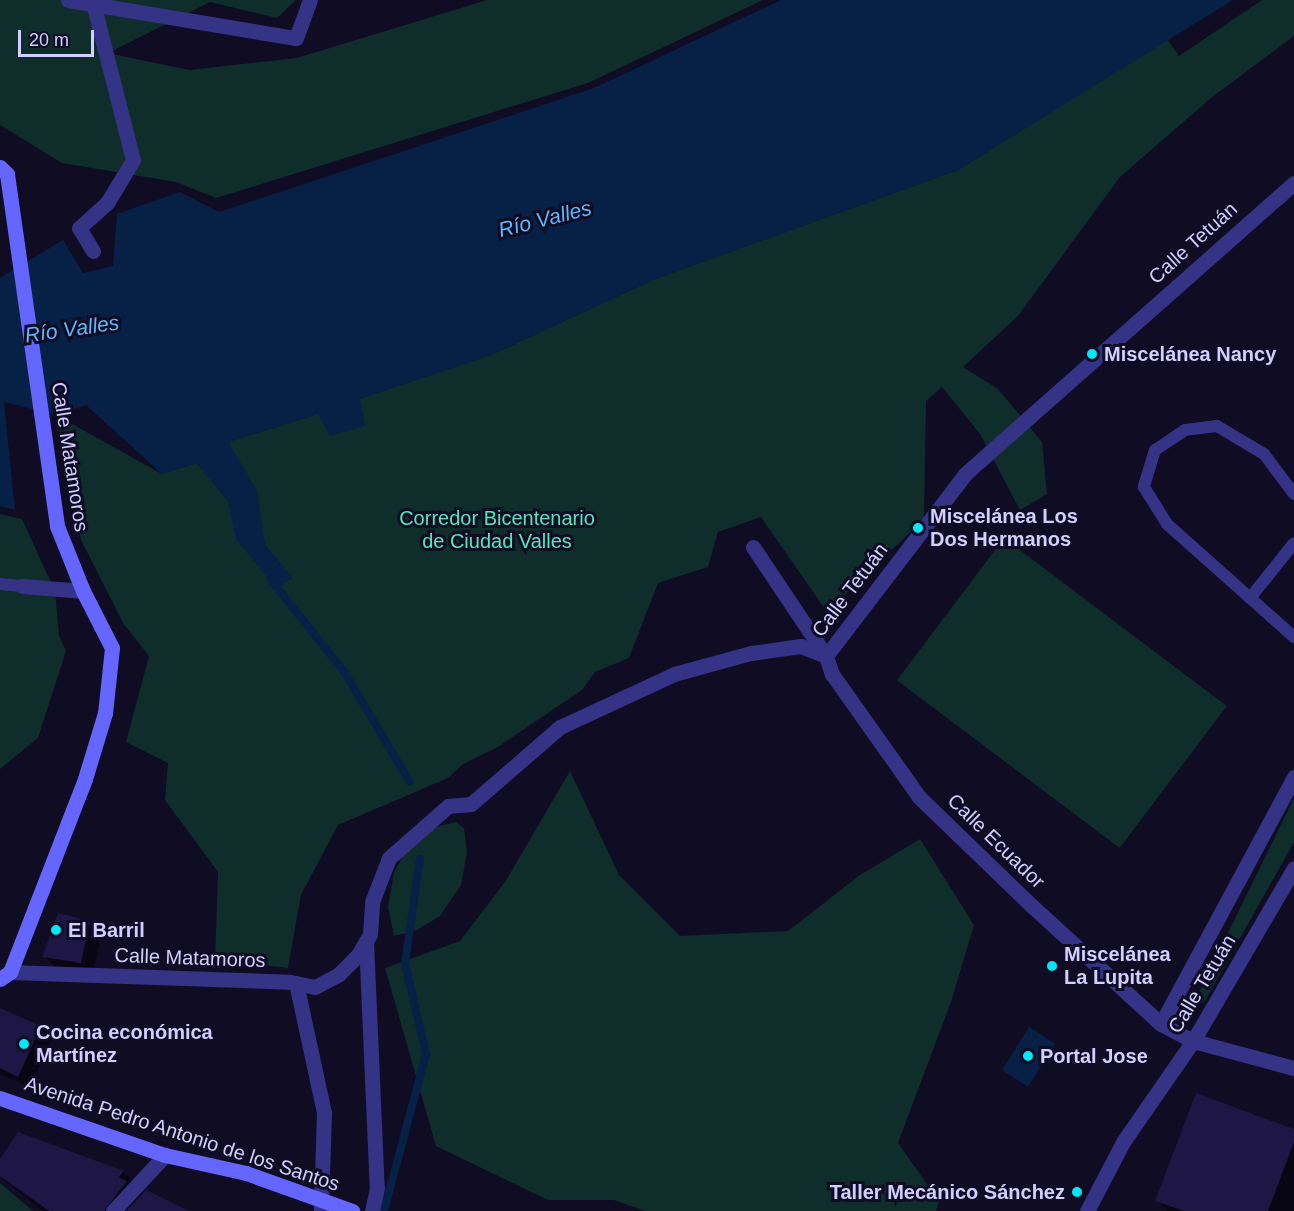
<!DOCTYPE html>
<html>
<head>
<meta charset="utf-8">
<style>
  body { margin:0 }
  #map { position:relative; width:1294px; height:1211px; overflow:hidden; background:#0f0c23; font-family:Helvetica,sans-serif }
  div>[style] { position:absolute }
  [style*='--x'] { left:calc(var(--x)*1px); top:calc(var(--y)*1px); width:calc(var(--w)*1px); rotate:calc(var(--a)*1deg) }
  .green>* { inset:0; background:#0e2d2b; transform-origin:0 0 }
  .water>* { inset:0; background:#072046; transform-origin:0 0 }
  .shadow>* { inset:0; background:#0007 }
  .stream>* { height:8px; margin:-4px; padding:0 4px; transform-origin:4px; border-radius:4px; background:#072046 }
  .building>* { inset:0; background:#1e1645 }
  .lane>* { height:12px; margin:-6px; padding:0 6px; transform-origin:6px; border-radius:6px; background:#343386 }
  .street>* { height:15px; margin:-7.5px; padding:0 7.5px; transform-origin:7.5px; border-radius:7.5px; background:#343386 }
  .secondary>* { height:15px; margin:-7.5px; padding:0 7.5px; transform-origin:7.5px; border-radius:7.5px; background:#6565ff }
  .secondary-bridge>* { height:15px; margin:-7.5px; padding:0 7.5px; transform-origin:7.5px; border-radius:7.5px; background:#6565ff }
  .dots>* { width:16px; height:16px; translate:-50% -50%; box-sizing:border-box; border:3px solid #0f0c23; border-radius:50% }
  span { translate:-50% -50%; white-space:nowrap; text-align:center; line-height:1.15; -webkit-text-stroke:6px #0f0c23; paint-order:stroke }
  .street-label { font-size:20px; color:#d2ceff }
  .poi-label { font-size:20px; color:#d2ceff; font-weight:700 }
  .left { translate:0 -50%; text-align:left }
  .right { translate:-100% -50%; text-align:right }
  .park-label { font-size:20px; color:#50e9be }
  .water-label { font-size:21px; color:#5cb8ff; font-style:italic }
  .scale { position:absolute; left:18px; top:30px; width:76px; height:27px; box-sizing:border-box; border:3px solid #d2ceff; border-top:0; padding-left:8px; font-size:18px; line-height:21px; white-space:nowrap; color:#d2ceff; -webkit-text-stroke:4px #0f0c23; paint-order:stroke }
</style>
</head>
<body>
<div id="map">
  <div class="green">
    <div style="clip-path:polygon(0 0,296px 0,277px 18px,210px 2px,108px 53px,189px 70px,297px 58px,487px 0,763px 0,588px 83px,216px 198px,176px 182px,62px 163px,0 125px)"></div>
    <div style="clip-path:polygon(1262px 0,1294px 0,1294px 36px,1211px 98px,1120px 177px,1018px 316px,963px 367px,998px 389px,1042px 442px,1047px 494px,1020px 510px,980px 434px,942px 387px,926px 401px,924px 519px,827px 612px,761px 517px,718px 532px,708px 567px,658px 583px,629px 658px,595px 672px,582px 690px,496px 748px,463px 764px,448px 778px,338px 825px,301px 895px,288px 968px,215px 960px,218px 872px,165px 800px,168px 763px,126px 742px,149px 656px,123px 623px,81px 540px,56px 415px,162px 474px,197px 463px,228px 501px,276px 588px,292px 578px,265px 545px,228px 442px,318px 414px,365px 426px,359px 399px,493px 354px,655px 279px,958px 170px,1167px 39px,1179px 56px)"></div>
    <div style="clip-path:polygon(0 514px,22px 519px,55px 591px,59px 635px,66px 651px,38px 738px,0 769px)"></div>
    <div style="left:1004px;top:538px;width:279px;height:178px;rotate:37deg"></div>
    <div style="clip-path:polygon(570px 771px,619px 875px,680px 936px,788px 931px,860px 875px,920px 839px,974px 925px,951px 1002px,898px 1143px,939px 1201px,936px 1211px,645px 1211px,614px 1200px,548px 1200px,436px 1146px,385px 968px,460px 941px,505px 882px)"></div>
    <div style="clip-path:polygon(1294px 798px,1294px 842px,1205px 1001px,1200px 1004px,1194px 1002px)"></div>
    <div style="clip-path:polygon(456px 822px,464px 828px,467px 853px,461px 885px,440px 916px,417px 930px,394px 936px,388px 907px,394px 872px,407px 849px,435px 827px)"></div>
    <div style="clip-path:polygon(0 1183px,33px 1211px,0 1211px)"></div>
  </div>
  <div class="water">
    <div style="clip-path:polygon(781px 0,1233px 0,958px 170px,655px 279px,493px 354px,360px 399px,365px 426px,330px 436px,318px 414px,228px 442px,257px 490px,265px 545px,292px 578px,276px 588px,236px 539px,228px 501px,197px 463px,162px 474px,86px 405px,56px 415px,4px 402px,15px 510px,0 506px,0 278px,63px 240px,83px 273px,113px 266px,117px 214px,180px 192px,219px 212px,594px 88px)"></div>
    <div style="left:1029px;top:1027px;width:31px;height:51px;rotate:32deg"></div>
  </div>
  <div class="shadow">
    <div style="clip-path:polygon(89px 922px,101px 934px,93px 974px,56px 968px,44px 956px)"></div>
    <div style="clip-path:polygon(0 1009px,40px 1028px,52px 1039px,30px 1087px,0 1074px)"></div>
    <div style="clip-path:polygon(1294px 1131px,1294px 1211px,1168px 1211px,1157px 1200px)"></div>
    <div style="clip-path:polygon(19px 1134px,123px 1172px,145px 1193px,186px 1211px,43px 1211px,0 1176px,0 1162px)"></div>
  </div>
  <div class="stream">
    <div style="--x:271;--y:580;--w:119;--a:51.5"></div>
    <div style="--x:345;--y:673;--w:126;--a:59.3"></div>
    <div style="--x:384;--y:1211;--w:163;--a:-75"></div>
    <div style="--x:426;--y:1054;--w:92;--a:-103.1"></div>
    <div style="--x:405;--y:964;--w:106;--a:-81.9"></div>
  </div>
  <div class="building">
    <div style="clip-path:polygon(58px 913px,90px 921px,81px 963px,42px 957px)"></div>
    <div style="clip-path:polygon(0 1008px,41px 1026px,18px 1077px,0 1068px)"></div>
    <div style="clip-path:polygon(1196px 1093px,1294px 1129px,1294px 1142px,1268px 1211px,1184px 1211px,1155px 1201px)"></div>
    <div style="clip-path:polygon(18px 1132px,124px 1171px,119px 1177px,127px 1181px,104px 1211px,49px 1211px,0 1176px,0 1159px)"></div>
    <div style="clip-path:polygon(146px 1190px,189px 1211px,126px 1211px)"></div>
  </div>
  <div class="lane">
    <div style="--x:1294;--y:494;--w:50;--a:-126.9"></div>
    <div style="--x:1264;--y:454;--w:55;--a:-149.2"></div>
    <div style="--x:1217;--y:426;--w:32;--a:173"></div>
    <div style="--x:1185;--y:430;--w:36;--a:146"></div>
    <div style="--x:1155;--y:450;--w:39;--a:107"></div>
    <div style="--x:1144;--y:487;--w:44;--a:58.1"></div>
    <div style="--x:1167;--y:524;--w:170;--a:41.7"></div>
    <div style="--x:0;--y:584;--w:22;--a:5"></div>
    <div style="--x:1250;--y:598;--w:70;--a:-51.3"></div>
  </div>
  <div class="street">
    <div style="--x:68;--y:0;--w:231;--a:9.5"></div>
    <div style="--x:296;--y:38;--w:40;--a:-69.8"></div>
    <div style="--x:93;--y:251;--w:27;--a:-121"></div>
    <div style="--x:79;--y:228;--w:38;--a:-42"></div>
    <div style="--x:107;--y:203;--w:50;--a:-58.8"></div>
    <div style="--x:133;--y:160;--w:158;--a:-104.3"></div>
    <div style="--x:753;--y:547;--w:131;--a:56.2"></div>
    <div style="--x:826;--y:656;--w:19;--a:72"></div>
    <div style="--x:832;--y:674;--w:151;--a:54.7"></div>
    <div style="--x:919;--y:797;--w:156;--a:44"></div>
    <div style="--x:1031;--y:905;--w:176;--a:42.5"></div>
    <div style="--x:1161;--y:1024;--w:36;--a:28"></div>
    <div style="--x:1193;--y:1041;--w:105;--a:15"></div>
    <div style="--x:22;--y:586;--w:61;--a:4.7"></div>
    <div style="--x:366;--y:941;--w:247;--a:87.5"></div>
    <div style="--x:377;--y:1188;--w:24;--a:102"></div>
    <div style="--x:10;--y:972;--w:280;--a:2"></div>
    <div style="--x:290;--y:982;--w:25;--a:11"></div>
    <div style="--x:315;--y:987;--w:27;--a:-28"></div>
    <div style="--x:339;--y:974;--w:27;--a:-45"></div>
    <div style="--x:358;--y:955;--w:24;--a:-60"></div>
    <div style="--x:370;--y:934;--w:32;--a:-86"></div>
    <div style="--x:372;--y:902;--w:47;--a:-68.9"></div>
    <div style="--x:389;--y:858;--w:79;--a:-41.4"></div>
    <div style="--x:448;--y:806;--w:23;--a:-5"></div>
    <div style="--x:471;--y:804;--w:118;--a:-40.9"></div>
    <div style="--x:560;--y:727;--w:126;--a:-24.9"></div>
    <div style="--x:674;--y:674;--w:80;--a:-15.3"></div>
    <div style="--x:751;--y:653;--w:50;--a:-8"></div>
    <div style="--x:801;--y:646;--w:27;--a:22"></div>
    <div style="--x:826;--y:656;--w:229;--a:-52.6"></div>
    <div style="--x:965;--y:474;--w:439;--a:-41.5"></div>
    <div style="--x:296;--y:983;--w:133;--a:77.8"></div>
    <div style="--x:324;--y:1113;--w:98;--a:91.8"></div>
    <div style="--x:1161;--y:1024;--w:281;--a:-61.7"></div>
    <div style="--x:113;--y:1211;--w:76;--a:-47.1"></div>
    <div style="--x:1087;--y:1211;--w:78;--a:-62.4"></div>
    <div style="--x:1123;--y:1142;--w:123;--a:-55.3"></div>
    <div style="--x:1193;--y:1041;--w:200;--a:-59.7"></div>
  </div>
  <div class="secondary">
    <div style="--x:0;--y:167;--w:10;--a:45"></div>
    <div style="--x:7;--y:174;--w:356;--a:81.9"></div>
    <div style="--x:57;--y:526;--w:70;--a:68.2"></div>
    <div style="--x:83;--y:591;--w:64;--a:63"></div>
    <div style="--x:112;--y:648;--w:65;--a:96.1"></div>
    <div style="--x:105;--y:713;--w:69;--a:106.9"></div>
    <div style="--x:85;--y:779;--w:207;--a:111.2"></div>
    <div style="--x:10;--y:972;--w:12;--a:145"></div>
    <div style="--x:0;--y:1098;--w:175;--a:19.1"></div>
    <div style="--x:165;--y:1155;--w:83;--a:12.5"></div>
  </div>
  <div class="secondary-bridge">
    <div style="--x:246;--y:1173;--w:113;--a:19.7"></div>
  </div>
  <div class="dots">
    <div style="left:1092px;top:354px;background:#00e7f9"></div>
    <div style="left:918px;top:528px;background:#00e7f9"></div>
    <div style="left:56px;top:930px;background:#00e7f9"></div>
    <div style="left:1052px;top:966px;background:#00e7f9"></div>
    <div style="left:24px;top:1044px;background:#00e7f9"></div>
    <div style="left:1028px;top:1056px;background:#00e7f9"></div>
    <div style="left:1077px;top:1192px;background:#00e7f9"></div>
  </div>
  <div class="street-label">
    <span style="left:1193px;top:243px;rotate:-42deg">Calle Tetuán</span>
    <span style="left:70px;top:457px;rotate:81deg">Calle Matamoros</span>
    <span style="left:850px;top:590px;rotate:-53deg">Calle Tetuán</span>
    <span style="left:996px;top:841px;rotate:44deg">Calle Ecuador</span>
    <span style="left:190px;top:958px;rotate:2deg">Calle Matamoros</span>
    <span style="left:1202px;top:984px;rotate:-59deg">Calle Tetuán</span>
    <span style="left:182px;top:1134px;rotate:18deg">Avenida Pedro Antonio de los Santos</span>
  </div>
  <div class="poi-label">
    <span class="left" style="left:1104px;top:354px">Miscelánea Nancy</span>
    <span class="left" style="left:930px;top:528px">Miscelánea Los<br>Dos Hermanos</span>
    <span class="left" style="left:68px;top:930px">El Barril</span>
    <span class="left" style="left:1064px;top:966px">Miscelánea<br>La Lupita</span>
    <span class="left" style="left:36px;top:1044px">Cocina económica<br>Martínez</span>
    <span class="left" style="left:1040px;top:1056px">Portal Jose</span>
    <span class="right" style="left:1065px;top:1192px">Taller Mecánico Sánchez</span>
  </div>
  <div class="park-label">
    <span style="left:497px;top:530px">Corredor Bicentenario<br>de Ciudad Valles</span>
  </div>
  <div class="water-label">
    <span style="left:545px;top:219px;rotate:-14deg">Río Valles</span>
    <span style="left:72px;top:329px;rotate:-8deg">Río Valles</span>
  </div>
  <div class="scale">20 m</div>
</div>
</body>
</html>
